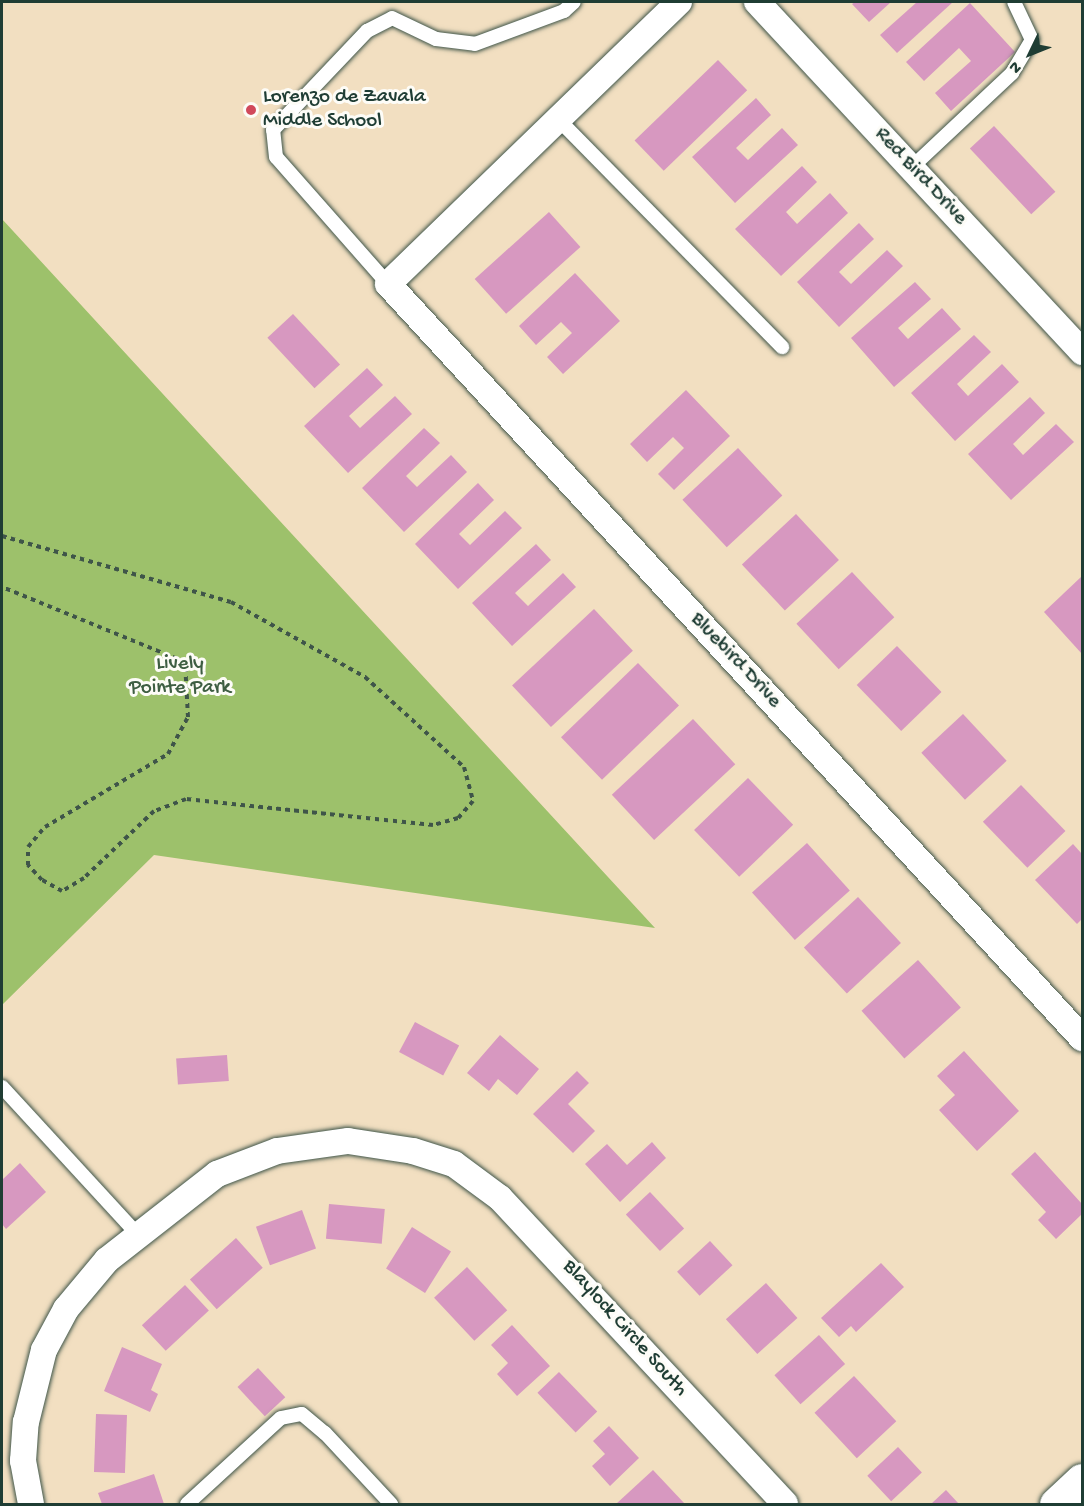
<!DOCTYPE html>
<html>
<head>
<meta charset="utf-8">
<style>
  body { margin:0 }
  #map { position:relative; width:1084px; height:1506px; overflow:hidden; background:#f2dfc1; font-family:"Gochi Hand",sans-serif }
  div>[style] { position:absolute }
  [style*='--x'] { left:calc(var(--x)*1px); top:calc(var(--y)*1px); width:calc(var(--w)*1px); rotate:calc(var(--a)*1deg) }
  .green>* { inset:0; background:#9dc16b }
  .building>* { inset:0; background:#d798c0; transform-origin:0 0 }
  .path>* { height:4px; margin-top:-2px; transform-origin:0; background:repeating-linear-gradient(90deg,#3f5549 0 4.5px,transparent 0 9px) }
  .roads { filter:drop-shadow(0 0 2px #3f5549) drop-shadow(0 0 2px #3f5549) }
  .lane>* { height:14px; margin:-7px; padding:0 7px; transform-origin:7px; border-radius:7px; background:#fff }
  .street>* { height:26px; margin:-13px; padding:0 13px; transform-origin:13px; border-radius:13px; background:#fff }
  .secondary>* { height:33px; margin:-16.5px; padding:0 16.5px; transform-origin:16.5px; border-radius:16.5px; background:#fff }
  .dots>* { width:16px; height:16px; translate:-50% -50%; box-sizing:border-box; border:3px solid #fdfcf7; border-radius:50% }
  span { translate:-50% -50%; white-space:nowrap; text-align:center; line-height:1.15; -webkit-text-stroke:6px #fdfcf7; paint-order:stroke }
  .poi-label { font-size:21px; color:#1f3d34 }
  .left { translate:0 -50%; text-align:left }
  .street-label { font-size:21px; color:#1f3d34 }
  .park-label { font-size:21px; color:#3e5e42 }
  .frame { position:absolute; inset:0; border:3px solid #1f3d34; pointer-events:none }
  .north { position:absolute; left:1000px; top:24px; width:60px; height:60px; -webkit-text-stroke:4px #fdfcf7; paint-order:stroke; rotate:227deg; font-size:16px; font-weight:700; line-height:24px; text-align:center; color:#1f3d34 }
  .north::after { content:''; display:block; margin:auto; width:21px; height:27px; background:#1f3d34; clip-path:polygon(50% 0,100% 100%,50% 72%,0 100%) }
</style>
</head>
<body>
<div id="map">
  <div class="green">
    <div style="clip-path:polygon(2px 219px,185px 418px,655px 928px,154px 855px,2px 1005px)"></div>
  </div>
  <div class="building">
    <div style="clip-path:polygon(855px 2px,891px 2px,869px 22px,852px 4px)"></div>
    <div style="clip-path:polygon(917px 2px,953px 2px,897px 53px,880px 35px)"></div>
    <div style="clip-path:polygon(970px 3px,1015px 52px,951px 111px,935px 93px,971px 61px,959px 48px,924px 81px,906px 62px)"></div>
    <div style="left:718px;top:60px;width:42px;height:116px;rotate:46deg"></div>
    <div style="clip-path:polygon(756px 98px,771px 115px,736px 148px,748px 160px,782px 128px,798px 145px,735px 203px,692px 157px)"></div>
    <div style="left:994px;top:126px;width:90px;height:33px;rotate:47deg"></div>
    <div style="clip-path:polygon(802px 166px,817px 182px,786px 212px,797px 224px,830px 193px,848px 213px,781px 276px,735px 229px)"></div>
    <div style="left:549px;top:212px;width:47px;height:100px;rotate:48deg"></div>
    <div style="clip-path:polygon(859px 223px,874px 239px,839px 272px,851px 284px,887px 250px,903px 266px,839px 327px,797px 282px)"></div>
    <div style="clip-path:polygon(575px 273px,620px 321px,563px 374px,547px 357px,572px 333px,561px 322px,536px 345px,519px 326px)"></div>
    <div style="clip-path:polygon(915px 282px,931px 299px,898px 328px,908px 339px,942px 308px,961px 329px,894px 387px,851px 338px)"></div>
    <div style="left:293px;top:314px;width:69px;height:35px;rotate:47deg"></div>
    <div style="clip-path:polygon(974px 335px,991px 352px,957px 384px,968px 396px,1002px 364px,1019px 382px,955px 441px,911px 393px)"></div>
    <div style="clip-path:polygon(367px 368px,383px 385px,349px 416px,360px 428px,395px 396px,412px 414px,348px 473px,304px 426px)"></div>
    <div style="clip-path:polygon(686px 390px,730px 436px,674px 490px,658px 474px,684px 448px,673px 437px,647px 462px,630px 444px)"></div>
    <div style="clip-path:polygon(1030px 397px,1045px 413px,1013px 444px,1023px 455px,1056px 424px,1074px 442px,1011px 500px,968px 454px)"></div>
    <div style="clip-path:polygon(424px 428px,440px 443px,406px 476px,417px 487px,451px 455px,467px 472px,404px 532px,362px 488px)"></div>
    <div style="left:738px;top:448px;width:65px;height:76px;rotate:47deg"></div>
    <div style="clip-path:polygon(478px 483px,494px 500px,459px 534px,470px 545px,505px 511px,522px 528px,458px 589px,415px 544px)"></div>
    <div style="left:796px;top:514px;width:63px;height:74px;rotate:47deg"></div>
    <div style="clip-path:polygon(536px 544px,551px 560px,515px 593px,528px 606px,563px 573px,576px 587px,512px 646px,472px 603px)"></div>
    <div style="left:852px;top:572px;width:62px;height:76px;rotate:47deg"></div>
    <div style="clip-path:polygon(1081px 577px,1082px 579px,1082px 654px,1044px 612px)"></div>
    <div style="left:594px;top:609px;width:57px;height:112px;rotate:47deg"></div>
    <div style="left:897px;top:646px;width:64px;height:56px;rotate:46deg"></div>
    <div style="left:638px;top:663px;width:59px;height:107px;rotate:46deg"></div>
    <div style="left:963px;top:714px;width:64px;height:57px;rotate:47deg"></div>
    <div style="left:693px;top:719px;width:62px;height:111px;rotate:47deg"></div>
    <div style="left:748px;top:778px;width:65px;height:75px;rotate:46deg"></div>
    <div style="left:1021px;top:785px;width:64px;height:53px;rotate:46deg"></div>
    <div style="left:807px;top:843px;width:64px;height:74px;rotate:48deg"></div>
    <div style="clip-path:polygon(1073px 844px,1082px 854px,1082px 919px,1077px 924px,1035px 880px)"></div>
    <div style="left:858px;top:897px;width:63px;height:74px;rotate:47deg"></div>
    <div style="left:918px;top:960px;width:64px;height:76px;rotate:48deg"></div>
    <div style="left:415px;top:1022px;width:50px;height:34px;rotate:28deg"></div>
    <div style="clip-path:polygon(500px 1035px,539px 1069px,517px 1095px,498px 1079px,489px 1091px,467px 1073px)"></div>
    <div style="clip-path:polygon(964px 1051px,1019px 1111px,977px 1151px,939px 1110px,955px 1095px,937px 1076px)"></div>
    <div style="left:227px;top:1055px;width:26px;height:51px;rotate:86deg"></div>
    <div style="clip-path:polygon(577px 1071px,589px 1083px,568px 1104px,595px 1131px,573px 1153px,533px 1114px)"></div>
    <div style="clip-path:polygon(652px 1142px,666px 1158px,620px 1202px,585px 1164px,607px 1144px,627px 1165px)"></div>
    <div style="clip-path:polygon(1035px 1152px,1082px 1204px,1082px 1214px,1056px 1239px,1038px 1220px,1046px 1212px,1011px 1174px)"></div>
    <div style="clip-path:polygon(20px 1163px,46px 1192px,6px 1229px,2px 1224px,2px 1180px)"></div>
    <div style="left:650px;top:1192px;width:50px;height:33px;rotate:47deg"></div>
    <div style="left:329px;top:1204px;width:56px;height:35px;rotate:5deg"></div>
    <div style="left:302px;top:1210px;width:41px;height:49px;rotate:70deg"></div>
    <div style="left:412px;top:1227px;width:46px;height:49px;rotate:32deg"></div>
    <div style="left:236px;top:1238px;width:40px;height:62px;rotate:48deg"></div>
    <div style="left:710px;top:1241px;width:33px;height:45px;rotate:47deg"></div>
    <div style="clip-path:polygon(881px 1263px,904px 1287px,856px 1332px,851px 1326px,839px 1337px,821px 1318px)"></div>
    <div style="left:467px;top:1267px;width:59px;height:45px;rotate:47deg"></div>
    <div style="left:766px;top:1283px;width:47px;height:54px;rotate:48deg"></div>
    <div style="left:185px;top:1285px;width:35px;height:59px;rotate:47deg"></div>
    <div style="clip-path:polygon(512px 1325px,550px 1366px,517px 1396px,497px 1374px,508px 1363px,491px 1345px)"></div>
    <div style="left:819px;top:1335px;width:39px;height:60px;rotate:48deg"></div>
    <div style="clip-path:polygon(122px 1347px,162px 1364px,151px 1390px,158px 1394px,150px 1412px,104px 1391px)"></div>
    <div style="left:258px;top:1368px;width:40px;height:28px;rotate:47deg"></div>
    <div style="left:559px;top:1372px;width:55px;height:30px;rotate:46deg"></div>
    <div style="left:854px;top:1376px;width:62px;height:54px;rotate:47deg"></div>
    <div style="left:96px;top:1414px;width:31px;height:58px;rotate:2deg"></div>
    <div style="clip-path:polygon(609px 1426px,639px 1458px,610px 1486px,592px 1466px,605px 1454px,593px 1441px)"></div>
    <div style="left:898px;top:1447px;width:35px;height:42px;rotate:47deg"></div>
    <div style="clip-path:polygon(653px 1470px,685px 1504px,616px 1504px)"></div>
    <div style="clip-path:polygon(154px 1474px,164px 1504px,102px 1504px,98px 1493px)"></div>
    <div style="clip-path:polygon(946px 1490px,959px 1504px,931px 1504px)"></div>
  </div>
  <div class="path">
    <div style="--x:2;--y:536;--w:238;--a:16.1"></div>
    <div style="--x:231;--y:602;--w:154;--a:29.2"></div>
    <div style="--x:365;--y:677;--w:134;--a:42.3"></div>
    <div style="--x:464;--y:767;--w:35;--a:75"></div>
    <div style="--x:473;--y:801;--w:23;--a:131"></div>
    <div style="--x:458;--y:818;--w:26;--a:164"></div>
    <div style="--x:433;--y:825;--w:248;--a:-174"></div>
    <div style="--x:186;--y:799;--w:34;--a:159"></div>
    <div style="--x:154;--y:811;--w:97;--a:136.3"></div>
    <div style="--x:84;--y:878;--w:26;--a:149"></div>
    <div style="--x:62;--y:891;--w:23;--a:-151"></div>
    <div style="--x:42;--y:880;--w:21;--a:-133"></div>
    <div style="--x:28;--y:865;--w:18;--a:-90"></div>
    <div style="--x:28;--y:847;--w:26;--a:-50"></div>
    <div style="--x:45;--y:827;--w:143;--a:-30.7"></div>
    <div style="--x:168;--y:754;--w:42;--a:-61.6"></div>
    <div style="--x:188;--y:717;--w:55;--a:-93.1"></div>
    <div style="--x:185;--y:662;--w:198;--a:-157.7"></div>
  </div>
  <div class="roads">
    <div class="lane">
      <div style="--x:558;--y:119;--w:320;--a:45.5"></div>
      <div style="--x:911;--y:168;--w:139;--a:-43.2"></div>
      <div style="--x:1012;--y:73;--w:39;--a:-59"></div>
      <div style="--x:1032;--y:40;--w:42;--a:-115.3"></div>
      <div style="--x:388;--y:284;--w:169;--a:-131.4"></div>
      <div style="--x:276;--y:157;--w:27;--a:-96"></div>
      <div style="--x:273;--y:130;--w:137;--a:-46.5"></div>
      <div style="--x:367;--y:31;--w:28;--a:-27"></div>
      <div style="--x:392;--y:18;--w:49;--a:25.5"></div>
      <div style="--x:436;--y:39;--w:39;--a:7"></div>
      <div style="--x:475;--y:44;--w:95;--a:-20.3"></div>
      <div style="--x:564;--y:11;--w:13;--a:-42"></div>
      <div style="--x:2;--y:1087;--w:200;--a:47.4"></div>
      <div style="--x:187;--y:1504;--w:127;--a:-42.5"></div>
      <div style="--x:281;--y:1418;--w:21;--a:-11"></div>
      <div style="--x:302;--y:1414;--w:30;--a:40"></div>
      <div style="--x:325;--y:1433;--w:97;--a:47.1"></div>
    </div>
    <div class="street">
      <div style="--x:679;--y:2;--w:405;--a:135.9"></div>
      <div style="--x:388;--y:284;--w:1025;--a:47.37"></div>
      <div style="--x:757;--y:2;--w:478;--a:47.1"></div>
      <div style="--x:31;--y:1504;--w:44;--a:-100.5"></div>
      <div style="--x:23;--y:1461;--w:39;--a:-86"></div>
      <div style="--x:26;--y:1422;--w:74;--a:-76"></div>
      <div style="--x:44;--y:1350;--w:47;--a:-61.8"></div>
      <div style="--x:66;--y:1309;--w:64;--a:-50.1"></div>
      <div style="--x:107;--y:1260;--w:140;--a:-38"></div>
      <div style="--x:217;--y:1174;--w:64;--a:-21"></div>
      <div style="--x:277;--y:1151;--w:72;--a:-8"></div>
      <div style="--x:348;--y:1141;--w:66;--a:8.7"></div>
      <div style="--x:413;--y:1151;--w:43;--a:17.6"></div>
      <div style="--x:454;--y:1164;--w:57;--a:36.5"></div>
      <div style="--x:500;--y:1198;--w:418;--a:47"></div>
    </div>
    <div class="secondary">
      <div style="--x:1056;--y:1504;--w:35;--a:-43"></div>
    </div>
  </div>
  <div class="dots">
    <div style="left:251px;top:110px;background:#d1495b"></div>
  </div>
  <div class="poi-label">
    <span class="left" style="left:263px;top:110px">Lorenzo de Zavala<br>Middle School</span>
  </div>
  <div class="street-label">
    <span style="left:920px;top:177px;rotate:47deg">Red Bird Drive</span>
    <span style="left:735px;top:661px;rotate:47deg">Bluebird Drive</span>
    <span style="left:624px;top:1329px;rotate:48deg">Blaylock Circle South</span>
  </div>
  <div class="park-label">
    <span style="left:180px;top:677px">Lively<br>Pointe Park</span>
  </div>
  <div class="frame"></div>
  <div class="north">N</div>
</div>
</body>
</html>
